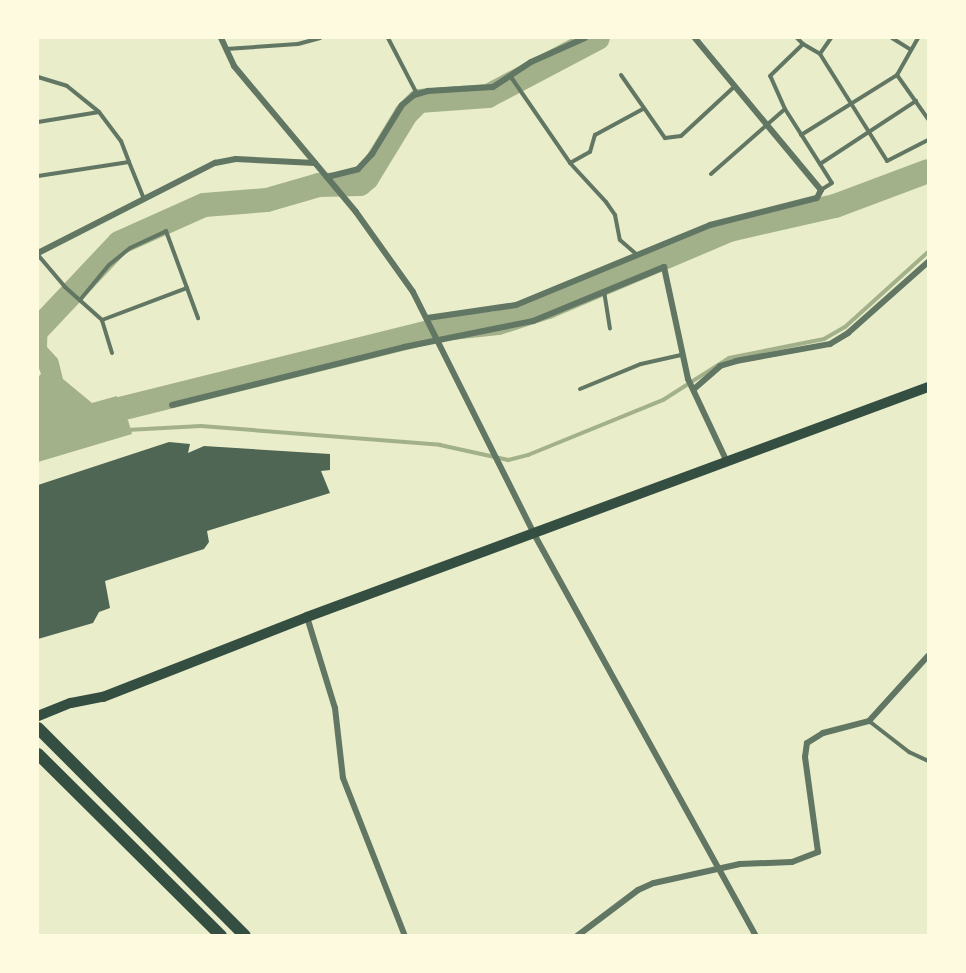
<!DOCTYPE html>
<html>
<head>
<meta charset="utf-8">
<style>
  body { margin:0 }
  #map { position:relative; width:966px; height:973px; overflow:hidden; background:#e9edc9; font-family:Raleway,sans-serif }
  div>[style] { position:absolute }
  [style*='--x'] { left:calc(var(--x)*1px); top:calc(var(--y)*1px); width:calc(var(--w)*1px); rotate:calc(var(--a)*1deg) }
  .water>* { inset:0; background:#a3b18a }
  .stream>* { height:4px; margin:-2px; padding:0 2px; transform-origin:2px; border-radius:2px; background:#a3b18a }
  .river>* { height:24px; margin:-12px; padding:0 12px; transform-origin:12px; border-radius:12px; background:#a3b18a }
  .building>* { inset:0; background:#4f6655 }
  .service>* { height:4px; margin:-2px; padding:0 2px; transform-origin:2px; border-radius:2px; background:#617663 }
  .minor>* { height:6px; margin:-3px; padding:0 3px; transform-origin:3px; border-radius:3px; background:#617663 }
  .primary>* { height:10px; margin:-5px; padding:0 5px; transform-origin:5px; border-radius:5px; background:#344e41 }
  .trunk>* { height:12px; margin:-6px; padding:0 6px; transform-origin:6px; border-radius:6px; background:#344e41 }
  span { translate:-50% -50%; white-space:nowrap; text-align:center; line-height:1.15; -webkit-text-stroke:4.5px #fefae0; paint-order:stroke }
  .frame { position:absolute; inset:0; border:39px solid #fefae0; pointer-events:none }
</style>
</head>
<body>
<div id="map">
  <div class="water">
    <div style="clip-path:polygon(41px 310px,48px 319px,47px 347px,58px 359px,63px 379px,92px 403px,117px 396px,121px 416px,128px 420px,132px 434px,38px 462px,38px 377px,41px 374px,38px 366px,38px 314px)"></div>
  </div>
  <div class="stream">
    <div style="--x:127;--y:430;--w:74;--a:-3.1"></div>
    <div style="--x:201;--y:426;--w:240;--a:4.5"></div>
    <div style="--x:440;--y:445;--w:70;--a:12.4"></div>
    <div style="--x:508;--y:460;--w:21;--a:-14"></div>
    <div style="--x:528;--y:455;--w:146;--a:-22.2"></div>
    <div style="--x:663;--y:400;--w:78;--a:-32.5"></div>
    <div style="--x:729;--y:358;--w:97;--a:-11.3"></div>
    <div style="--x:824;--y:339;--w:24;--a:-30"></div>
    <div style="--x:845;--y:327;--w:112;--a:-42.1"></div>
  </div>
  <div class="river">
    <div style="--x:38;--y:329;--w:118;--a:-46.7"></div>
    <div style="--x:119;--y:243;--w:93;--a:-24.1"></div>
    <div style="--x:204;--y:205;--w:63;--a:-4.5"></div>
    <div style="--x:267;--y:200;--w:54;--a:-16.1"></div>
    <div style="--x:319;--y:185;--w:41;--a:-1.4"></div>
    <div style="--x:360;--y:184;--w:9;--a:-41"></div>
    <div style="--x:367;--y:178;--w:75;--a:-58.6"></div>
    <div style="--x:406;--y:114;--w:18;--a:-45"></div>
    <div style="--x:419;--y:101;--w:69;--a:-4.1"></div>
    <div style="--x:488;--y:96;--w:124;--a:-27.8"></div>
    <div style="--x:38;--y:437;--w:74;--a:-19.7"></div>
    <div style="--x:108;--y:412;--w:344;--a:-14"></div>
    <div style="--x:442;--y:329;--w:56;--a:-6.1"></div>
    <div style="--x:498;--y:323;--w:52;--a:-17.7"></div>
    <div style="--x:548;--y:307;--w:197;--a:-23"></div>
    <div style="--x:729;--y:230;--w:109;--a:-12.8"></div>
    <div style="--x:835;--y:206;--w:99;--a:-20.6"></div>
  </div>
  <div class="building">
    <div style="clip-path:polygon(169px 442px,190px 444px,188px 453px,204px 446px,330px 454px,330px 470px,321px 471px,330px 493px,207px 531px,209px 542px,204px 549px,105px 581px,110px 608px,99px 612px,93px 623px,38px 639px,38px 485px)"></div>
  </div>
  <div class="service">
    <div style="--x:388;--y:38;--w:63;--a:62.6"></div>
    <div style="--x:797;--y:38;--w:8;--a:45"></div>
    <div style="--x:831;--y:38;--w:19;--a:125"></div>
    <div style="--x:820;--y:54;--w:126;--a:57.9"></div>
    <div style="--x:887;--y:161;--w:46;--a:-27.1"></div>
    <div style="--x:892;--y:38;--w:22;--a:32"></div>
    <div style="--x:918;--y:38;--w:43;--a:119.6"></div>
    <div style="--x:897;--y:75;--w:54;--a:54.8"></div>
    <div style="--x:226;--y:49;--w:72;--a:-4"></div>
    <div style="--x:298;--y:44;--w:23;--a:-15"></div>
    <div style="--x:621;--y:75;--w:77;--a:55.1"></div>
    <div style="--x:665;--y:138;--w:16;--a:-7"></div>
    <div style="--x:681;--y:136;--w:74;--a:-42.8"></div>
    <div style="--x:38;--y:77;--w:30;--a:17"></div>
    <div style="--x:67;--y:86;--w:40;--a:39"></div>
    <div style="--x:511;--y:77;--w:104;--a:55.5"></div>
    <div style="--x:570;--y:163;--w:53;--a:47.3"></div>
    <div style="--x:606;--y:202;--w:16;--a:55"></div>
    <div style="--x:615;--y:215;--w:25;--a:79"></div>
    <div style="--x:620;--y:240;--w:21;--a:41"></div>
    <div style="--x:785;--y:109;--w:65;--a:57.5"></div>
    <div style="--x:820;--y:164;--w:115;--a:-33.3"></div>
    <div style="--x:38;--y:122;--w:62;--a:-9.3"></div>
    <div style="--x:99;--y:112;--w:36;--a:53"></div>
    <div style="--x:121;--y:141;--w:22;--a:69"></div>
    <div style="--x:801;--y:135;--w:113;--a:-32"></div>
    <div style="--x:570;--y:163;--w:23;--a:-29"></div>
    <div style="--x:590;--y:152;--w:18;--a:-74"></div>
    <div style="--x:595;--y:135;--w:55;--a:-28.4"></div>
    <div style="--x:820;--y:164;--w:22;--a:58"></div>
    <div style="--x:832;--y:183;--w:13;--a:148"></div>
    <div style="--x:711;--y:174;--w:98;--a:-41.3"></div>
    <div style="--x:785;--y:109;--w:36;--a:-114"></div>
    <div style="--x:770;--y:76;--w:46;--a:-44.1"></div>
    <div style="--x:803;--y:44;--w:20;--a:30"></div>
    <div style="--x:38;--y:176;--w:92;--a:-8.7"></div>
    <div style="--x:129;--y:162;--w:40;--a:68"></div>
    <div style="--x:38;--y:255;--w:42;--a:49.8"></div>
    <div style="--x:65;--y:287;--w:50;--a:41.7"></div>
    <div style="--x:604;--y:291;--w:38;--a:81"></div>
    <div style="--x:80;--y:300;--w:45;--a:-50.4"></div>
    <div style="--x:109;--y:265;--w:27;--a:-39"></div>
    <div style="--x:130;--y:248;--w:40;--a:-25"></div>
    <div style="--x:166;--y:231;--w:93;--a:69.8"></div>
    <div style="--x:112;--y:353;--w:34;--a:-107"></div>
    <div style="--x:102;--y:320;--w:91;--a:-20.6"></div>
    <div style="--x:580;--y:389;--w:66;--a:-22.3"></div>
    <div style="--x:641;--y:364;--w:41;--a:-12.7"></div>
    <div style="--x:869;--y:721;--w:51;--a:37.8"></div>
    <div style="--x:909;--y:752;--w:21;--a:25"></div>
  </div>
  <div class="minor">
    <div style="--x:221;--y:38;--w:31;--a:65"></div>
    <div style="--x:234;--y:66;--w:190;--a:50.1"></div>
    <div style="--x:356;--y:212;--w:98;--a:54.5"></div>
    <div style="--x:413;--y:292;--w:271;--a:63.4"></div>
    <div style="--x:534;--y:534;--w:459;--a:61.1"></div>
    <div style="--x:327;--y:177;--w:32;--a:-14"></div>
    <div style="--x:358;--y:169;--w:21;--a:-47"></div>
    <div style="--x:372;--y:154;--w:57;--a:-58.5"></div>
    <div style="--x:402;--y:105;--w:16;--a:-40"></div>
    <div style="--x:414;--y:95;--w:15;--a:-16"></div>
    <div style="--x:428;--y:91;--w:65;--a:-3.5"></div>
    <div style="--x:493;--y:87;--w:45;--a:-33.3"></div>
    <div style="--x:531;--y:62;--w:59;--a:-24"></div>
    <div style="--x:38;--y:253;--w:199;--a:-27"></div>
    <div style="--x:215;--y:163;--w:21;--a:-11"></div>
    <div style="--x:236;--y:159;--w:79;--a:2.9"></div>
    <div style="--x:427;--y:318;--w:90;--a:-8.3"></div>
    <div style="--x:516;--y:305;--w:210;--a:-22.4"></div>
    <div style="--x:710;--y:225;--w:110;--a:-14.2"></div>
    <div style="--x:817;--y:198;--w:9;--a:-63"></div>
    <div style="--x:821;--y:190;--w:197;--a:-129.7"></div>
    <div style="--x:694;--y:389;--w:35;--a:-41"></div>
    <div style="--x:720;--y:366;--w:17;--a:-17"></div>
    <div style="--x:736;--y:361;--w:96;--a:-10.3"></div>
    <div style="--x:830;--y:344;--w:21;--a:-31"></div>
    <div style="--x:848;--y:333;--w:107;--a:-41.6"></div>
    <div style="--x:172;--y:405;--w:239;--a:-14"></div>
    <div style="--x:404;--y:347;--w:132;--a:-11.4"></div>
    <div style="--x:533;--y:321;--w:142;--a:-22.4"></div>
    <div style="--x:664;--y:267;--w:115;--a:77.9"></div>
    <div style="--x:688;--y:379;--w:92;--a:64.8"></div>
    <div style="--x:307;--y:617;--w:95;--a:72.9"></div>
    <div style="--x:335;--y:708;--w:70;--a:83.5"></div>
    <div style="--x:343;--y:778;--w:170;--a:68.6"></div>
    <div style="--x:577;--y:936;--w:76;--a:-37"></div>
    <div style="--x:638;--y:890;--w:17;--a:-24"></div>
    <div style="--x:654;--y:883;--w:88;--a:-12.5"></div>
    <div style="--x:740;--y:864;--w:52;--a:-2.2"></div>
    <div style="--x:792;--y:862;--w:28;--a:-21"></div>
    <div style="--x:818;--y:852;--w:96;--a:-97.8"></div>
    <div style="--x:805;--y:757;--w:14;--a:-82"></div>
    <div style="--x:807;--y:743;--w:19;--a:-32"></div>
    <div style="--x:823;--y:733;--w:48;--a:-14.6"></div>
    <div style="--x:869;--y:721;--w:88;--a:-47.8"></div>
  </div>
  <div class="primary">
    <div style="--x:38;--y:716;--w:35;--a:-22"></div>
    <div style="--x:71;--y:703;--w:33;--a:-11"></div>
    <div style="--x:103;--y:697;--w:219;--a:-21.4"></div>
    <div style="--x:307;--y:617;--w:662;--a:-20.32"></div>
  </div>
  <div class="trunk">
    <div style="--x:38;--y:728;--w:293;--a:45.1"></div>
    <div style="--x:38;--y:754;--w:258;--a:44.8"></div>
  </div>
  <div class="frame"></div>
</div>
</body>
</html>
